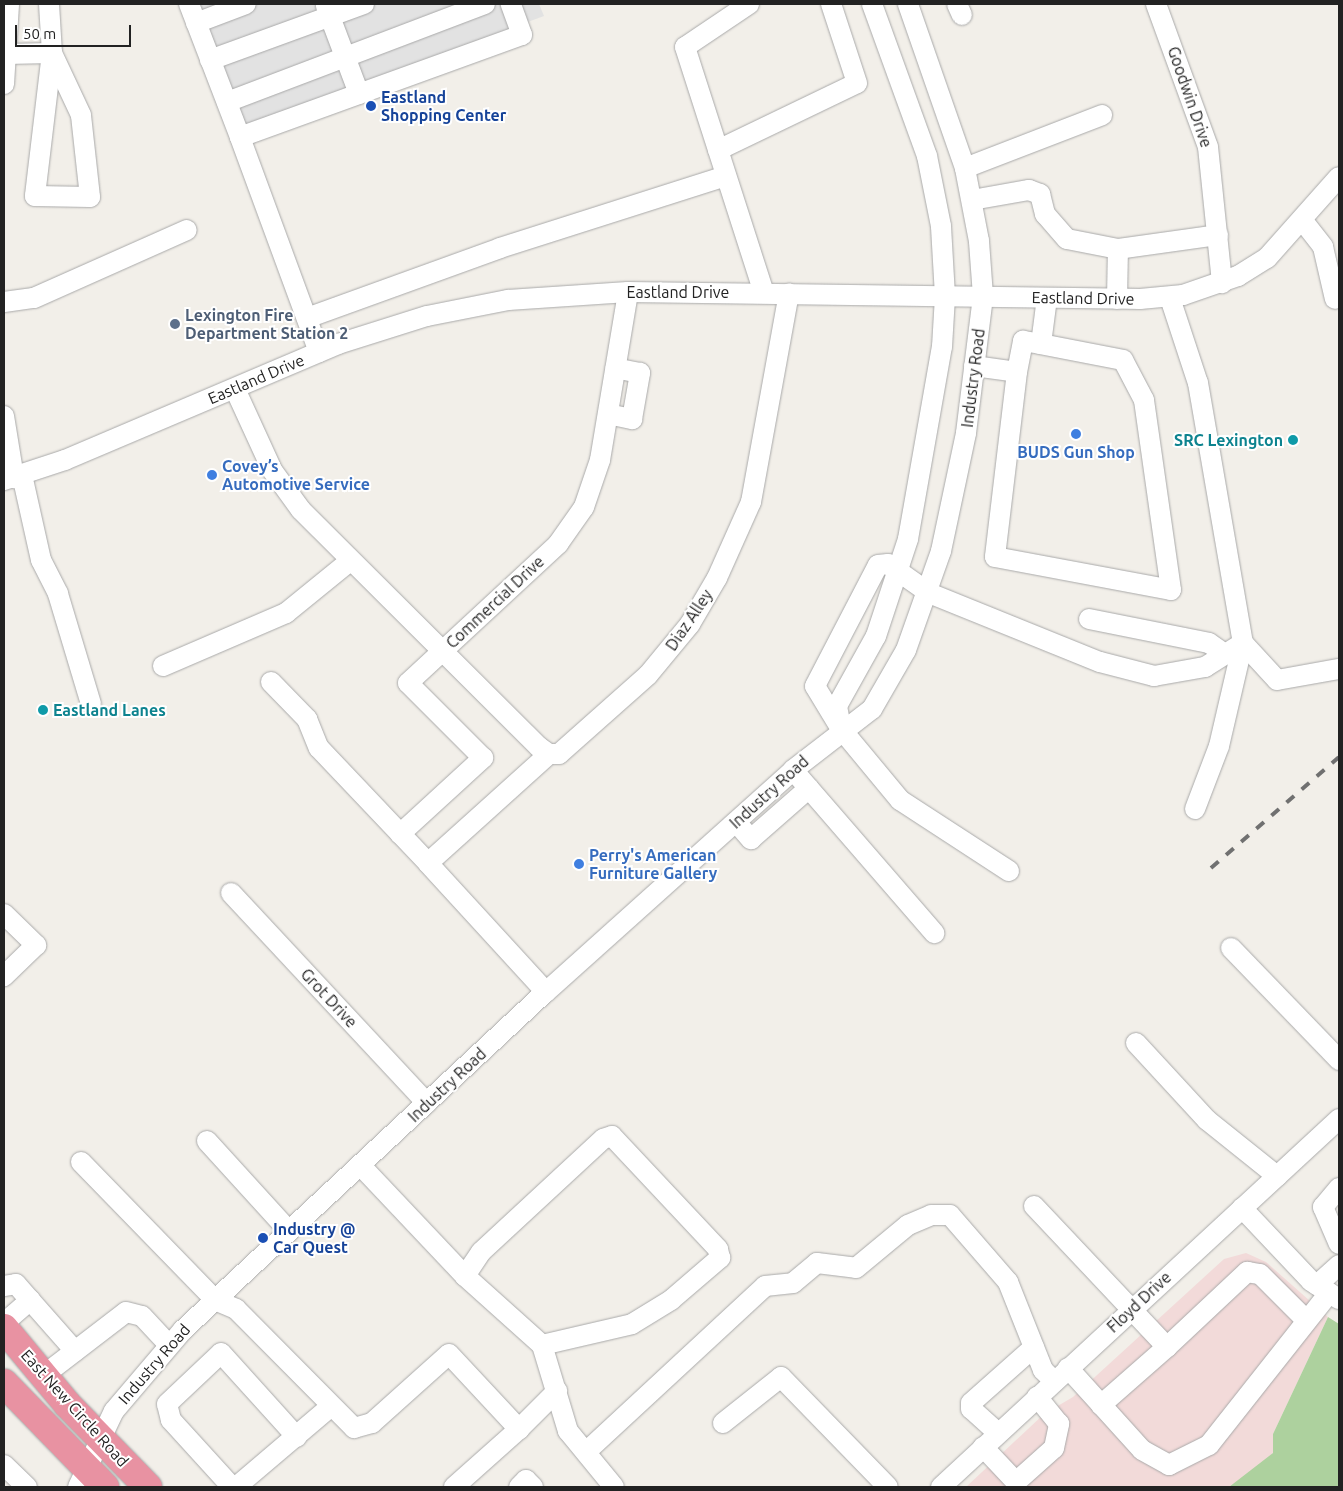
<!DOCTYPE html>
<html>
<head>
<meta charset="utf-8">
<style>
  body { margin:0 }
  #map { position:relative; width:1343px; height:1491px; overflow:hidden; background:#f2efe9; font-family:Ubuntu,sans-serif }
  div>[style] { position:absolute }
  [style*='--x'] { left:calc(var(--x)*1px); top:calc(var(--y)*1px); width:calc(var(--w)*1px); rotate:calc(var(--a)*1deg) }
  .commercial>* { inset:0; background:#f2dad9 }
  .forest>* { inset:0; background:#add19e }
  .parking>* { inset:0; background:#e2e2e2 }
  .roads { filter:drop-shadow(0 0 1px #a9a9a9) drop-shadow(0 0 1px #a9a9a9) }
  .minor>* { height:20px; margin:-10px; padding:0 10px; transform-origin:10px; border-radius:10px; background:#fff }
  .highway>* { height:28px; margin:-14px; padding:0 14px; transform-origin:14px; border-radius:14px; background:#e892a2 }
  .rail>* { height:4px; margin-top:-2px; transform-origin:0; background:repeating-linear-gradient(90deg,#707070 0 10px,transparent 0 20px) }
  .dots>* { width:14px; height:14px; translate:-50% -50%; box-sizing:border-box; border:2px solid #fff; border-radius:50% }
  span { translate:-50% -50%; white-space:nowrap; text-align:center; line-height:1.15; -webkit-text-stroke:4px #fff; paint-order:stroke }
  .transit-label { font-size:16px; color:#164399; font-weight:700 }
  .left { translate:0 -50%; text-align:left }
  .street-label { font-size:16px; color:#222 }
  .service-label { font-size:16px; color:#4e5e75; font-weight:700 }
  .culture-label { font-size:16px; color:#0d838f; font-weight:700 }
  .right { translate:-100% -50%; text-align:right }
  .shop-label { font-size:16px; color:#366cbe; font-weight:700 }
  .frame { position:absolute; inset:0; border:5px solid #222; pointer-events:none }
  .scale { position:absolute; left:15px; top:25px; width:116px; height:22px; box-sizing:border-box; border:2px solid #222; border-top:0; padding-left:6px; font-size:15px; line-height:18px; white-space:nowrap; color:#222; -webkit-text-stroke:4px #fff; paint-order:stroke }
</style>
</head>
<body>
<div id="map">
  <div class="commercial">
    <div style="clip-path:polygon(1246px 1253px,1266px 1262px,1328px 1317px,1273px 1434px,1273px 1453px,1250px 1475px,1229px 1487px,966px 1487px,1044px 1414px,1073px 1397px,1224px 1259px)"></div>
  </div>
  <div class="forest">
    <div style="clip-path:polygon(1328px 1317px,1339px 1324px,1339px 1487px,1229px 1487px,1273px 1453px,1273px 1434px)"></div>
  </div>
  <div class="parking">
    <div style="clip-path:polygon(197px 4px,539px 4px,544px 16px,243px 126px)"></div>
  </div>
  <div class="roads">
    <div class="minor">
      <div style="--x:49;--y:4;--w:49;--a:86.5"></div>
      <div style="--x:52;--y:53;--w:144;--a:96.8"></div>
      <div style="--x:35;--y:196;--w:55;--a:1"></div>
      <div style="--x:90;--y:197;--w:82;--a:-96.3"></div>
      <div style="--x:81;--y:115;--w:68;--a:-115.1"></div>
      <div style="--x:189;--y:4;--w:142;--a:69"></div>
      <div style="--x:749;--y:4;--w:77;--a:146.1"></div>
      <div style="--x:685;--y:47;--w:258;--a:72.2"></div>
      <div style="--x:957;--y:4;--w:12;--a:66"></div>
      <div style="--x:1156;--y:4;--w:152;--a:70"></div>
      <div style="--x:1208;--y:147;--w:137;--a:84.1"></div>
      <div style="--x:326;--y:6;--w:94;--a:69.4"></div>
      <div style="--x:196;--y:23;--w:53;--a:-20.8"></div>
      <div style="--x:6;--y:54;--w:46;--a:-1.2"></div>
      <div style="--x:210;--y:60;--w:164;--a:-20"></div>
      <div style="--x:4;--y:84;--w:80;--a:-86.4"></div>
      <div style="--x:227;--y:102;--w:276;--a:-20.8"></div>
      <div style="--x:718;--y:150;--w:154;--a:-25.7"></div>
      <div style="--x:857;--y:83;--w:83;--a:-108.2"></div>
      <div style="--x:965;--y:168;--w:147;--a:-21.1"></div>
      <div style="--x:972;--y:200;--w:58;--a:-10"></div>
      <div style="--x:1029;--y:190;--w:12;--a:20"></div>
      <div style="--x:1040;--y:194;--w:21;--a:76"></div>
      <div style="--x:1045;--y:214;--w:33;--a:49"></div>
      <div style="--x:1067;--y:239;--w:52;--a:11.1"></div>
      <div style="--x:1303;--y:221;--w:33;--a:52"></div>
      <div style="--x:1323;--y:247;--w:53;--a:77"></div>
      <div style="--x:1170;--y:298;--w:89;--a:71.8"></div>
      <div style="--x:1198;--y:383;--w:264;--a:80.2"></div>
      <div style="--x:1243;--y:643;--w:50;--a:47.4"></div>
      <div style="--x:1277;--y:680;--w:63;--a:-10.1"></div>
      <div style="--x:1117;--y:299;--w:50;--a:-88.9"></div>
      <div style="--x:1118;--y:249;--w:101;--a:-8"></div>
      <div style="--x:4;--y:302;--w:30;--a:-8"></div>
      <div style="--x:34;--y:298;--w:167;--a:-24"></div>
      <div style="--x:307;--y:318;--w:205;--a:-19.9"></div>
      <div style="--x:500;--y:248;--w:237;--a:-17.7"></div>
      <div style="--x:319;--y:352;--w:229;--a:-110.2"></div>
      <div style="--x:240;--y:137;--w:300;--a:-19.9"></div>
      <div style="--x:522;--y:35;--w:33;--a:-110"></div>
      <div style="--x:974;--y:366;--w:43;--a:7.9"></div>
      <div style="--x:1017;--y:372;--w:32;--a:-79"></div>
      <div style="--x:1023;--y:341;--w:18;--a:9"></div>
      <div style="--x:1041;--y:344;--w:46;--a:-82.6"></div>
      <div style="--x:1017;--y:372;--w:186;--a:96.8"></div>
      <div style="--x:995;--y:557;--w:179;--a:10.6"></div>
      <div style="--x:1171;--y:590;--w:192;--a:-98.1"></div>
      <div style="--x:1144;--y:400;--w:45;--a:-117.7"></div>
      <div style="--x:1123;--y:360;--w:84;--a:-169"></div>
      <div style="--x:235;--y:389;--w:89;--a:65.4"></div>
      <div style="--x:272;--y:470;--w:49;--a:54.1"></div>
      <div style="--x:301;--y:510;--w:336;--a:44.9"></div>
      <div style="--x:539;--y:747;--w:12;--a:35"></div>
      <div style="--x:549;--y:754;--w:10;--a:0"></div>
      <div style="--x:559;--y:754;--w:119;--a:-41.6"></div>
      <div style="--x:648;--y:675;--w:66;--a:-50.5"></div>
      <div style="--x:690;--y:624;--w:53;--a:-59.6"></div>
      <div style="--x:717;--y:578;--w:83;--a:-65.9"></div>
      <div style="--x:751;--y:502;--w:212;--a:-79.7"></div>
      <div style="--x:608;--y:414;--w:25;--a:12"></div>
      <div style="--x:632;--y:419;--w:47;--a:-80.1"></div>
      <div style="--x:640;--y:373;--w:25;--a:-169"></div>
      <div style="--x:4;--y:416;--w:63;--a:80.8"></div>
      <div style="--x:22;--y:475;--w:87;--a:77.4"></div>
      <div style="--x:41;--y:560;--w:38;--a:63"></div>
      <div style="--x:58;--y:594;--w:115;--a:73.3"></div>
      <div style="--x:4;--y:480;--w:64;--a:-18.2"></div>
      <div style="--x:65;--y:460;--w:297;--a:-23"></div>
      <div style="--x:338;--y:344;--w:93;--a:-17.5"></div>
      <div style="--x:427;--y:316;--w:83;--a:-11.2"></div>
      <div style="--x:508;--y:300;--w:120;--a:-3.8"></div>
      <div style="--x:628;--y:292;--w:512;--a:0.78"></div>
      <div style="--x:1140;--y:299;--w:43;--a:-5.3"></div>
      <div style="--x:1183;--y:295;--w:58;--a:-19.1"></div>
      <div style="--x:1238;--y:276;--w:34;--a:-32"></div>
      <div style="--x:1267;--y:258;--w:108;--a:-48.4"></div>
      <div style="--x:1089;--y:619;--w:122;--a:11.3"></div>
      <div style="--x:1209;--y:643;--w:19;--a:35"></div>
      <div style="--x:163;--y:666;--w:134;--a:-23.3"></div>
      <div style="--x:286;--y:613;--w:82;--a:-39.1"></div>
      <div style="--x:271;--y:682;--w:52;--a:45.8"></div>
      <div style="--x:307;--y:719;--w:31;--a:68"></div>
      <div style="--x:319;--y:748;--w:158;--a:46.5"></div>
      <div style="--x:841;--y:727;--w:21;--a:-101"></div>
      <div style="--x:837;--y:706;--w:80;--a:-60.9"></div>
      <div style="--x:876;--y:636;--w:102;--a:-71.7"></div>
      <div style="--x:908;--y:539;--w:195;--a:-80"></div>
      <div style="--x:942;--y:347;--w:51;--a:-86.6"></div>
      <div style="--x:945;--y:296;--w:70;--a:-93.3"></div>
      <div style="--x:941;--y:226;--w:71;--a:-101.3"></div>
      <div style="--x:927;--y:156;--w:162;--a:-109.9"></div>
      <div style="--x:793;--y:770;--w:216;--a:49.1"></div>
      <div style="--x:1195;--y:809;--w:67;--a:-69.1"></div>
      <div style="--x:1219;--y:746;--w:106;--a:-76.9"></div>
      <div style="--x:736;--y:822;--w:23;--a:49"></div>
      <div style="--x:751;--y:839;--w:77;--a:-41.3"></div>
      <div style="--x:400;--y:834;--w:113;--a:-42.5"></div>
      <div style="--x:483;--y:758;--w:106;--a:-135"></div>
      <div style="--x:408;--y:683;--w:205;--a:-42.8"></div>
      <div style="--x:558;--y:544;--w:45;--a:-54.9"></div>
      <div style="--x:584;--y:507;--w:50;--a:-71.2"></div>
      <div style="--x:600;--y:460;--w:170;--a:-80.5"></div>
      <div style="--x:1009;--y:871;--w:130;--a:-146.9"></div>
      <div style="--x:900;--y:800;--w:92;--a:-129.7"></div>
      <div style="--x:841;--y:729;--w:50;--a:-121.2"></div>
      <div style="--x:815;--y:686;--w:136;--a:-62.5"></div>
      <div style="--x:878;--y:565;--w:10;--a:-6"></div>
      <div style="--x:888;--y:564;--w:50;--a:35.3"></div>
      <div style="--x:929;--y:593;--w:184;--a:22"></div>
      <div style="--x:1100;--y:662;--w:56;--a:14.5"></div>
      <div style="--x:1154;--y:676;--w:52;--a:-10"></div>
      <div style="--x:1205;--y:667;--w:45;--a:-32.3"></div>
      <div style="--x:231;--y:893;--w:287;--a:47"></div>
      <div style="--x:4;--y:914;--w:45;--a:44.1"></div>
      <div style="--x:36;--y:945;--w:45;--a:135.9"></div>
      <div style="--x:1231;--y:948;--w:156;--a:46"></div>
      <div style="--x:546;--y:992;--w:175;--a:-132.5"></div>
      <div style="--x:428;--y:863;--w:163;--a:-42"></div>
      <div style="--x:1136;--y:1043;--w:105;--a:47.3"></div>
      <div style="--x:1207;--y:1120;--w:90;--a:38.7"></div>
      <div style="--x:207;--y:1141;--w:122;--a:47.7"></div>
      <div style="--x:81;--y:1162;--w:192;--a:45.8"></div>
      <div style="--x:215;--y:1300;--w:23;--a:23"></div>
      <div style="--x:236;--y:1309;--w:168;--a:45.2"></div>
      <div style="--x:354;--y:1428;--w:19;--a:-16"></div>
      <div style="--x:372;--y:1423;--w:103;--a:-41.9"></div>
      <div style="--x:449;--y:1354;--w:103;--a:47"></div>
      <div style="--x:519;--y:1429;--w:54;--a:-45"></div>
      <div style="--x:360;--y:1165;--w:153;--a:46.6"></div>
      <div style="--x:1339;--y:1188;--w:25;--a:130"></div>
      <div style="--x:1323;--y:1207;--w:40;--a:66.6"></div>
      <div style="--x:1034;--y:1206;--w:194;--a:46.7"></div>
      <div style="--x:1167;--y:1347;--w:88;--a:138.7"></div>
      <div style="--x:1242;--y:1208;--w:100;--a:46.6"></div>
      <div style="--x:1311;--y:1281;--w:33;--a:33"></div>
      <div style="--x:1317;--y:1285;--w:30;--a:-42"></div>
      <div style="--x:4;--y:1286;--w:12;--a:-9"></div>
      <div style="--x:16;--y:1284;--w:21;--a:49"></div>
      <div style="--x:4;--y:1323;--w:35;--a:-41"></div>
      <div style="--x:30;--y:1300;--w:68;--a:48.6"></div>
      <div style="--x:542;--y:1345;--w:92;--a:-13.1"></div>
      <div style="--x:632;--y:1324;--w:46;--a:-31.6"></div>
      <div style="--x:671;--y:1300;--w:65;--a:-40.6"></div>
      <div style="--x:720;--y:1258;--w:9;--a:-103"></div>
      <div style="--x:718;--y:1249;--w:155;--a:-133.2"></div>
      <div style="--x:612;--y:1136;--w:9;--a:162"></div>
      <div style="--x:603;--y:1139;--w:166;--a:137.2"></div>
      <div style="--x:481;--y:1252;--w:29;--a:124"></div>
      <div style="--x:465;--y:1276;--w:103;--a:41.9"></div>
      <div style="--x:542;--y:1345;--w:90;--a:73.2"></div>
      <div style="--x:568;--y:1431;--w:72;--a:50.6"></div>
      <div style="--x:1167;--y:1347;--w:110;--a:-43.2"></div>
      <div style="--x:1247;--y:1272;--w:13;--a:9"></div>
      <div style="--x:1260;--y:1274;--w:66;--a:45"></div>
      <div style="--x:1068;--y:1368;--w:110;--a:47.9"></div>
      <div style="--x:1142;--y:1450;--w:31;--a:29"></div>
      <div style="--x:1169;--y:1465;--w:45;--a:-26.6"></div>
      <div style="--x:1209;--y:1445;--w:194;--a:-51.7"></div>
      <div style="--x:44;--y:1375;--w:103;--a:-37.5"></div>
      <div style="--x:126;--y:1312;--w:16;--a:14"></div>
      <div style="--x:142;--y:1316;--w:40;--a:47"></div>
      <div style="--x:723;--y:1423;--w:74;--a:-38.4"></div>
      <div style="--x:781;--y:1377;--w:153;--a:45.8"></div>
      <div style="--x:998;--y:1433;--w:36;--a:-138"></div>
      <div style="--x:971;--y:1409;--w:6;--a:-90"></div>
      <div style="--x:971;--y:1403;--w:84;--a:-41.6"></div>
      <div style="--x:983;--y:1447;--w:48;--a:46.7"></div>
      <div style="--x:1016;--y:1482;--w:51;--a:-41.8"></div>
      <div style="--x:1054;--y:1448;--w:25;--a:-78"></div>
      <div style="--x:1059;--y:1424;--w:35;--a:-129"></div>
      <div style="--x:587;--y:1451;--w:243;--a:-42.8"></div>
      <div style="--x:765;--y:1286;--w:28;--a:-6"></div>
      <div style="--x:793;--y:1283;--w:31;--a:-40"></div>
      <div style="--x:817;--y:1263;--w:39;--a:7"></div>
      <div style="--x:856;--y:1268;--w:67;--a:-39.6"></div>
      <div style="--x:908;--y:1225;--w:25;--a:-23"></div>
      <div style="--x:931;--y:1215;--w:19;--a:0"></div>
      <div style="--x:950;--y:1215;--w:89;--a:49.1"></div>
      <div style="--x:1008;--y:1282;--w:95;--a:68.3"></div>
      <div style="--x:1043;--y:1370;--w:16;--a:45"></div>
      <div style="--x:4;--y:1465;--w:32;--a:44"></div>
      <div style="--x:78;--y:1487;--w:84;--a:-64.7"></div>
      <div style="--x:114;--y:1411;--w:106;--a:-49.6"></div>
      <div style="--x:183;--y:1330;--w:496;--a:-43"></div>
      <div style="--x:546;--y:992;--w:332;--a:-41.9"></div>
      <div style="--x:793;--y:770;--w:100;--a:-37.7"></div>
      <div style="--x:872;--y:709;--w:68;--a:-60"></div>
      <div style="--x:906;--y:650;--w:105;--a:-70.5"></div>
      <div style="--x:941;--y:551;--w:121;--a:-78"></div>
      <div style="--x:966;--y:433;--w:138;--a:-82.9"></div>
      <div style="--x:983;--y:296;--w:55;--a:-94.2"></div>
      <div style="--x:979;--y:241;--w:74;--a:-100.9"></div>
      <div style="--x:965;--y:168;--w:174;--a:-109.2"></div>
      <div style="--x:232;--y:1487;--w:91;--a:-132.3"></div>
      <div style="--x:171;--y:1420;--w:16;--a:-104"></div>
      <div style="--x:167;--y:1404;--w:74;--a:-43.4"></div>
      <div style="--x:221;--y:1353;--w:113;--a:47.9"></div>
      <div style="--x:236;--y:1487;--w:123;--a:-40.4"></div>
      <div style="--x:454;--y:1487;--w:87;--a:-41.7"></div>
      <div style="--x:519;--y:1487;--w:10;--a:-45"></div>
      <div style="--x:526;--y:1480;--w:10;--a:45"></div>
      <div style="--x:941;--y:1487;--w:542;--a:-42.76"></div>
    </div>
    <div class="highway">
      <div style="--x:4;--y:1328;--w:99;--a:50.3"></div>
      <div style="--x:67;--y:1404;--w:116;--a:45.7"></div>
      <div style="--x:4;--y:1383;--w:145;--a:45.8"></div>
    </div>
  </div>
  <div class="rail">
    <div style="--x:1211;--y:868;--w:169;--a:-40.9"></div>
  </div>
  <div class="dots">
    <div style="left:371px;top:106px;background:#1a4fb4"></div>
    <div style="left:175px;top:324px;background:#5c6f8a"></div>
    <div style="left:1076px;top:434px;background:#3f7fe0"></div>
    <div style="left:1293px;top:440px;background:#0f9aa8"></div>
    <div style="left:212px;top:475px;background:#3f7fe0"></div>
    <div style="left:43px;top:710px;background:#0f9aa8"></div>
    <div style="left:579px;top:864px;background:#3f7fe0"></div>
    <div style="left:263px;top:1238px;background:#1a4fb4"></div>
  </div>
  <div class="transit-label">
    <span class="left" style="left:381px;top:106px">Eastland<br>Shopping Center</span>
    <span class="left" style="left:273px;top:1238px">Industry @<br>Car Quest</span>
  </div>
  <div class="street-label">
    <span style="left:1190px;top:97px;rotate:71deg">Goodwin Drive</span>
    <span style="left:678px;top:292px">Eastland Drive</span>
    <span style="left:1083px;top:298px;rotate:1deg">Eastland Drive</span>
    <span style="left:973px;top:378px;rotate:-83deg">Industry Road</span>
    <span style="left:256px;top:379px;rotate:-23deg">Eastland Drive</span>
    <span style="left:495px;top:602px;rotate:-43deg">Commercial Drive</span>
    <span style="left:689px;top:620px;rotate:-56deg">Diaz Alley</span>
    <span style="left:769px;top:792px;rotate:-42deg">Industry Road</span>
    <span style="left:329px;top:998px;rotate:47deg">Grot Drive</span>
    <span style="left:447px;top:1085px;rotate:-43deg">Industry Road</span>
    <span style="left:1139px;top:1302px;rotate:-43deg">Floyd Drive</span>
    <span style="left:154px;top:1364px;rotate:-49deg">Industry Road</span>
    <span style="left:75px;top:1408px;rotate:48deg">East New Circle Road</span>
  </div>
  <div class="service-label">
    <span class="left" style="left:185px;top:324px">Lexington Fire<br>Department Station 2</span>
  </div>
  <div class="culture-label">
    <span class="right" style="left:1283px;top:440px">SRC Lexington</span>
    <span class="left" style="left:53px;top:710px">Eastland Lanes</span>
  </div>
  <div class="shop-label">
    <span style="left:1076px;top:452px">BUDS Gun Shop</span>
    <span class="left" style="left:222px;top:475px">Covey’s<br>Automotive Service</span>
    <span class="left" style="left:589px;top:864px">Perry's American<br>Furniture Gallery</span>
  </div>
  <div class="frame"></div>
  <div class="scale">50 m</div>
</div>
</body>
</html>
